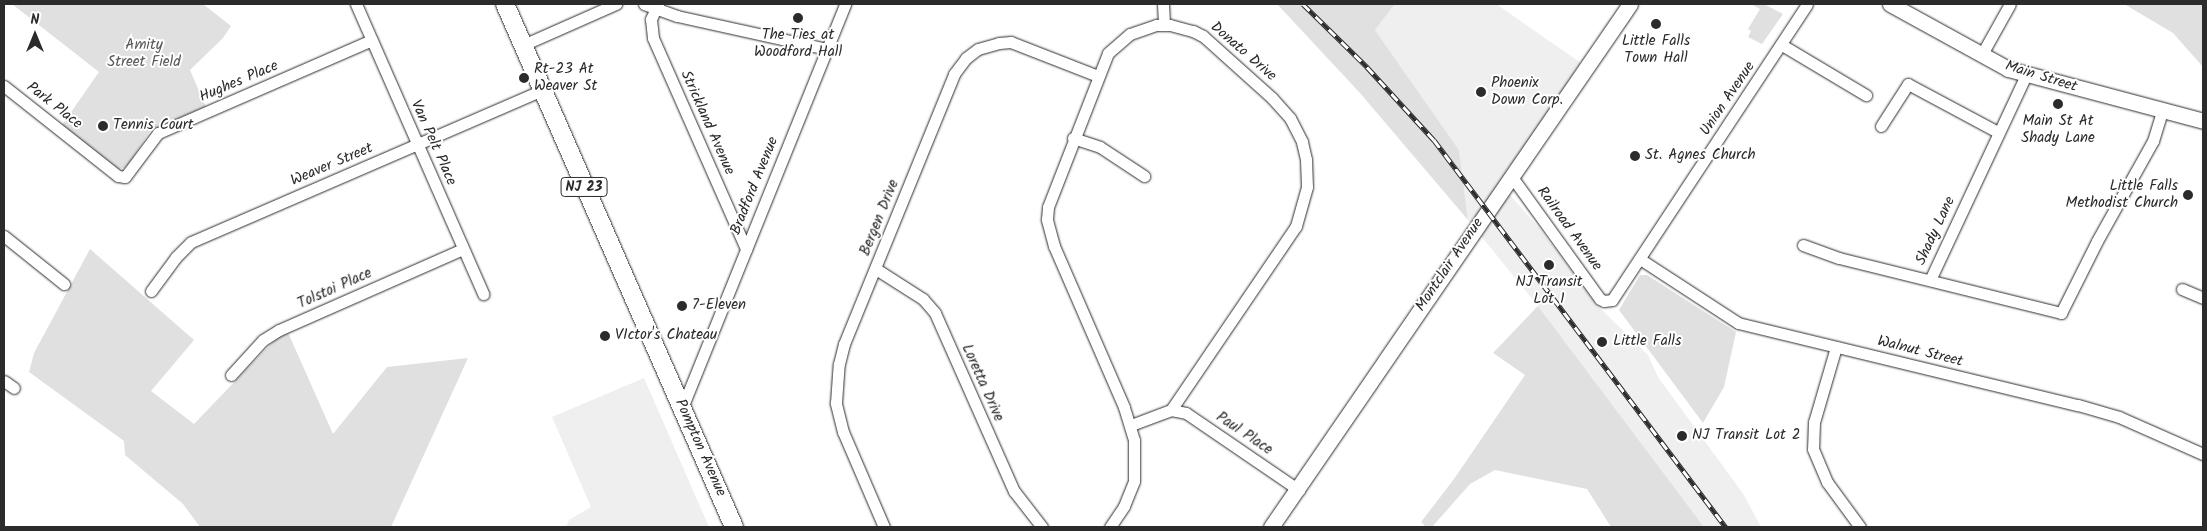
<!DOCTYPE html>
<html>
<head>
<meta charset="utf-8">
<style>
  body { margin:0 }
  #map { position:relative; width:2207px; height:531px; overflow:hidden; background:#fff; font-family:Kalam,sans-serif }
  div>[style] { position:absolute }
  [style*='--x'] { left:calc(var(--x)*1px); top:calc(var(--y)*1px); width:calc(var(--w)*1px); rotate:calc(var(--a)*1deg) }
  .built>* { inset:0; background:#efefef }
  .green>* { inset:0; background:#e0e0e0 }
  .roads { filter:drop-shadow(0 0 1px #2b2b2b) drop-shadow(0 0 1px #2b2b2b) }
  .street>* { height:11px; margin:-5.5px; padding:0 5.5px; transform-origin:5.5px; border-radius:5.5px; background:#fff }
  .secondary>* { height:15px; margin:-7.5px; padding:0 7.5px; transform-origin:7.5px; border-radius:7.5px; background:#fff }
  .primary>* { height:18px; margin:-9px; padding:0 9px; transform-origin:9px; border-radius:9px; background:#fff }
  .rail>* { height:5px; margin-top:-2.5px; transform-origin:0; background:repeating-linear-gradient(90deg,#fff 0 9px,#2b2b2b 0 18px); box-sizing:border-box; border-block:1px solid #2b2b2b }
  .dots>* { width:14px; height:14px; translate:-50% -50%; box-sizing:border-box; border:2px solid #fff; border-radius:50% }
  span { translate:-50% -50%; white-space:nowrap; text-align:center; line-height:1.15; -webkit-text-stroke:4px #fff; paint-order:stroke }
  .shield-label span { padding:1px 4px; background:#fff; border:1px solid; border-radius:4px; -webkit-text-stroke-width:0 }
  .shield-label { font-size:14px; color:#2b2b2b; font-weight:700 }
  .poi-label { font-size:15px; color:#2b2b2b }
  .left { translate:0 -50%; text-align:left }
  .right { translate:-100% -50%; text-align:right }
  .park-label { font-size:15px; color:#585858 }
  .street-label { font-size:15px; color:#2b2b2b }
  .frame { position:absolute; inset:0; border:5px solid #2b2b2b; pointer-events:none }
  .north { position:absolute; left:10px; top:10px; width:50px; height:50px; -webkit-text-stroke:4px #fff; paint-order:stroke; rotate:0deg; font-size:14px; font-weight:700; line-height:20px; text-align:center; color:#2b2b2b }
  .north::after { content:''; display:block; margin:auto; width:18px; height:22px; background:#2b2b2b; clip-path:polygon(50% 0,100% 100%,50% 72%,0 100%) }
</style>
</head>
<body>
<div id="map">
  <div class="built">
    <div style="clip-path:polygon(1395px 4px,1500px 4px,1499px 6px,1581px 63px,1495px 189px,1511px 196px,1539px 228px,1599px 307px,1648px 355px,1658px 377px,1744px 495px,1761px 527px,1703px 527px,1538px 306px,1468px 220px,1459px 150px,1375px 30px)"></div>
    <div style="clip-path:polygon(644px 378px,709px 527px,566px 527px,569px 520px,591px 507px,552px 417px)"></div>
  </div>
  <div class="green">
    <div style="clip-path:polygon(12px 4px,203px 4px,231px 26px,223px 38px,190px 70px,206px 107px,150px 131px,129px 164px,124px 168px,118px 169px,62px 125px,99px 72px)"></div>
    <div style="clip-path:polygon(1277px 4px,1395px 4px,1375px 30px,1459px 150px,1468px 220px,1360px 93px)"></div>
    <div style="clip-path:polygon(1751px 4px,1764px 4px,1783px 14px,1762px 44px,1748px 37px,1751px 31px,1748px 29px,1760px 9px)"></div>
    <div style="clip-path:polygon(2124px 4px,2203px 4px,2203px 67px,2173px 33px)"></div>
    <div style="clip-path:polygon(90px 249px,194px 340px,151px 391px,194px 424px,286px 328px,333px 434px,387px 367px,468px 358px,391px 527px,200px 527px,183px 504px,125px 455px,124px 441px,29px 372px,34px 353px)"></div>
    <div style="clip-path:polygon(1640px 275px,1647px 275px,1736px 332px,1724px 387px,1703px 423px,1619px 310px)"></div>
    <div style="clip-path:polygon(1538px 306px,1703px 526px,1703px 527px,1611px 527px,1587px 489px,1495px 470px,1470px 484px,1432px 527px,1426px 527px,1421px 522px,1454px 479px,1525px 375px,1493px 353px)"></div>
  </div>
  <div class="roads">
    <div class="street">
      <div style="--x:356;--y:4;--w:317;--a:66.3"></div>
      <div style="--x:644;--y:4;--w:35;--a:20"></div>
      <div style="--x:677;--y:16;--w:154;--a:12.4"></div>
      <div style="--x:658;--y:4;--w:17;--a:115"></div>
      <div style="--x:651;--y:19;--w:19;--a:84"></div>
      <div style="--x:653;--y:38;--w:231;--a:66.2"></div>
      <div style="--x:1163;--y:4;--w:21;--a:87"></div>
      <div style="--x:523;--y:45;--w:102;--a:-23.8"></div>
      <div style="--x:1782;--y:45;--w:98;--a:30.8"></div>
      <div style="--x:1982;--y:54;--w:57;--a:-60.8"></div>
      <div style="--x:4;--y:86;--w:145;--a:38.3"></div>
      <div style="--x:118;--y:176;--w:7;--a:8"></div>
      <div style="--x:125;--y:177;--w:55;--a:-53.1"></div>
      <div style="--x:158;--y:133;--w:233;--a:-23.5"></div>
      <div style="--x:1881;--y:126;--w:50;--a:-57.3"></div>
      <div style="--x:1908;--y:84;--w:102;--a:28.1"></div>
      <div style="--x:1073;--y:138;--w:28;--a:18"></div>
      <div style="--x:1100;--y:147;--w:53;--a:33.4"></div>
      <div style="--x:1512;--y:177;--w:150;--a:54.2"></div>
      <div style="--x:1600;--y:299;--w:4;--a:27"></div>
      <div style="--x:1604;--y:301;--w:8;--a:-7"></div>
      <div style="--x:1612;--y:300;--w:354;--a:-56.6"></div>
      <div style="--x:4;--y:236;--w:77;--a:38.7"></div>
      <div style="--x:1803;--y:245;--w:38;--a:20"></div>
      <div style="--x:1839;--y:258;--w:229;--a:13.9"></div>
      <div style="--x:2061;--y:313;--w:80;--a:-63.4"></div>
      <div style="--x:2097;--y:241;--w:115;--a:-60.8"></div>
      <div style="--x:2153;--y:141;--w:34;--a:-73"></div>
      <div style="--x:1640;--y:259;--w:117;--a:33.1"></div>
      <div style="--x:1738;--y:323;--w:350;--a:13.6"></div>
      <div style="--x:2078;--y:405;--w:43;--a:16.3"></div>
      <div style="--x:2119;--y:417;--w:92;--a:23.8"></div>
      <div style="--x:876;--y:269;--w:56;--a:32.6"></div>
      <div style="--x:923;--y:299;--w:18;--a:49"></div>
      <div style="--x:935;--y:313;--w:195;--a:66.1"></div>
      <div style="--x:1014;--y:491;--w:46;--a:52.1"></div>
      <div style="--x:1930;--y:280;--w:226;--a:-64.9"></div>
      <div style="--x:2182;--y:289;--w:23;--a:23"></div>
      <div style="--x:151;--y:291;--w:42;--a:-53.7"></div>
      <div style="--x:176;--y:257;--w:21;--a:-45"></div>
      <div style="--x:191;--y:242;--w:383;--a:-23.4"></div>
      <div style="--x:1836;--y:347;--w:78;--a:106.3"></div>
      <div style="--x:1814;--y:422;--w:27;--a:92"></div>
      <div style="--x:1813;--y:449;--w:36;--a:67"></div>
      <div style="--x:1827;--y:482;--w:56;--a:53.7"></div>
      <div style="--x:231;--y:375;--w:47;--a:-47.6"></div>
      <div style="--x:263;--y:340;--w:19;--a:-32"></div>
      <div style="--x:279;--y:330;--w:201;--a:-23.8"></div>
      <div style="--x:4;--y:381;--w:12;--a:35"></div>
      <div style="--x:682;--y:408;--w:436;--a:-68"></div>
      <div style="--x:1171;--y:410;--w:15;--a:11"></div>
      <div style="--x:1186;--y:413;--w:137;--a:34.3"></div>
      <div style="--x:884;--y:527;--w:103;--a:-113.3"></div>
      <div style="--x:843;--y:432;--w:30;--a:-104"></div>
      <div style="--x:836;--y:403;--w:39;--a:-86"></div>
      <div style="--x:839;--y:364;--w:21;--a:-76"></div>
      <div style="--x:844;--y:344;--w:292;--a:-67.8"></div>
      <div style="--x:954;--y:74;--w:20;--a:-53"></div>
      <div style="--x:966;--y:58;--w:15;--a:-37"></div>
      <div style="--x:978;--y:49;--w:22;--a:-16"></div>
      <div style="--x:999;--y:43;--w:12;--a:-5"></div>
      <div style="--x:1011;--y:42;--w:93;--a:21.3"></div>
      <div style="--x:1110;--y:527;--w:25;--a:-56"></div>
      <div style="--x:1124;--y:506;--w:27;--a:-68"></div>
      <div style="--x:1134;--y:481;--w:41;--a:-90"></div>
      <div style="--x:1134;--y:440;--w:34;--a:-107"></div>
      <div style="--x:1124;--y:407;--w:176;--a:-113.5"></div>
      <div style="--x:1054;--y:246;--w:28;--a:-105"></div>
      <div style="--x:1047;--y:219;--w:12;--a:-85"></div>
      <div style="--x:1048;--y:207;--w:165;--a:-68.7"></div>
      <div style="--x:1108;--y:53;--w:29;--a:-41"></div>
      <div style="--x:1130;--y:34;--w:28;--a:-19"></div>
      <div style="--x:1156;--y:25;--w:14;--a:0"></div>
      <div style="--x:1170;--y:25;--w:24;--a:15"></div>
      <div style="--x:1193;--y:31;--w:11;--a:27"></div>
      <div style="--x:1203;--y:36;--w:93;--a:41.9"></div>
      <div style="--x:1272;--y:98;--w:27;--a:48"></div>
      <div style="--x:1290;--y:118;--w:27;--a:63"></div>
      <div style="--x:1302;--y:142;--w:17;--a:77"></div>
      <div style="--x:1306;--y:159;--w:28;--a:88"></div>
      <div style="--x:1307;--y:187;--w:41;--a:105.8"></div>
      <div style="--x:1296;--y:226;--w:222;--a:124.2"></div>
      <div style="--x:1171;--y:410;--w:43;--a:159.4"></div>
    </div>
    <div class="secondary">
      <div style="--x:1890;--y:4;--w:135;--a:28.8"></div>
      <div style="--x:2008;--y:69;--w:202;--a:14.9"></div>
      <div style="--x:1271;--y:527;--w:634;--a:-55.53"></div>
    </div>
    <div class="primary">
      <div style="--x:505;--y:4;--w:571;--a:66.35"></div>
    </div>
  </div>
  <div class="rail">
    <div style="--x:1303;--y:4;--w:90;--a:44.5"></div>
    <div style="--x:1367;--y:67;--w:99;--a:47.5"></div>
    <div style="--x:1434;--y:140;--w:485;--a:53"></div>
  </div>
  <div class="dots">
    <div style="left:798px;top:18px;background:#2b2b2b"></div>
    <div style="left:1656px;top:24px;background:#2b2b2b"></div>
    <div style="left:524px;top:78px;background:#2b2b2b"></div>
    <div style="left:1481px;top:92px;background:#2b2b2b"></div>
    <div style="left:2058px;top:104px;background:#2b2b2b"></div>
    <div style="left:103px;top:126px;background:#2b2b2b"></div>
    <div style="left:1635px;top:156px;background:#2b2b2b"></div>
    <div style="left:2188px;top:195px;background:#2b2b2b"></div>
    <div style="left:1549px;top:265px;background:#2b2b2b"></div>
    <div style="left:682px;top:306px;background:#2b2b2b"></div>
    <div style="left:605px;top:336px;background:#2b2b2b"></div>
    <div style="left:1602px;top:342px;background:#2b2b2b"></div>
    <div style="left:1682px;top:436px;background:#2b2b2b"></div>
  </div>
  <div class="shield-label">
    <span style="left:584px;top:187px">NJ 23</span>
  </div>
  <div class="poi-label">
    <span style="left:798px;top:44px">The Ties at<br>Woodford Hall</span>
    <span style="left:1656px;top:50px">Little Falls<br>Town Hall</span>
    <span class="left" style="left:534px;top:78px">Rt-23 At<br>Weaver St</span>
    <span class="left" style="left:1491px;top:92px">Phoenix<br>Down Corp.</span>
    <span style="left:2058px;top:130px">Main St At<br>Shady Lane</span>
    <span class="left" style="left:113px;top:126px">Tennis Court</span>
    <span class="left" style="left:1645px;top:156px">St. Agnes Church</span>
    <span class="right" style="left:2178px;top:195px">Little Falls<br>Methodist Church</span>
    <span style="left:1549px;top:291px">NJ Transit<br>Lot 1</span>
    <span class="left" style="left:692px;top:306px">7-Eleven</span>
    <span class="left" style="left:615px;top:336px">VIctor's Chateau</span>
    <span class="left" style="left:1613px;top:342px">Little Falls</span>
    <span class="left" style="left:1692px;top:436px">NJ Transit Lot 2</span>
  </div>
  <div class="park-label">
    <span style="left:144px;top:54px">Amity<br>Street Field</span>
  </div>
  <div class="street-label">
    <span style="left:1243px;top:52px;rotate:41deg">Donato Drive</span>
    <span style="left:2041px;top:77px;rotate:17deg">Main Street</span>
    <span style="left:239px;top:82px;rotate:-23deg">Hughes Place</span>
    <span style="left:1728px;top:99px;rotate:-56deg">Union Avenue</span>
    <span style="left:54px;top:106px;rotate:38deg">Park Place</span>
    <span style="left:707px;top:123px;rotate:66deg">Strickland Avenue</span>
    <span style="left:433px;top:143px;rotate:66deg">Van Pelt Place</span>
    <span style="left:332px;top:165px;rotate:-23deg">Weaver Street</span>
    <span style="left:755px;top:186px;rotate:-68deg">Bradford Avenue</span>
    <span style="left:880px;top:218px;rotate:-68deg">Bergen Drive</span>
    <span style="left:1569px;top:229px;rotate:54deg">Railroad Avenue</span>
    <span style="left:1936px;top:231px;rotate:-65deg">Shady Lane</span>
    <span style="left:1450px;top:265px;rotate:-56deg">Montclair Avenue</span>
    <span style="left:335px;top:289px;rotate:-24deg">Tolstoi Place</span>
    <span style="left:1920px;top:352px;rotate:14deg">Walnut Street</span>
    <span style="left:982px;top:383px;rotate:66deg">Loretta Drive</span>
    <span style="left:1244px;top:434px;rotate:34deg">Paul Place</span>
    <span style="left:700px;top:448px;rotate:66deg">Pompton Avenue</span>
  </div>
  <div class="frame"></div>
  <div class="north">N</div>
</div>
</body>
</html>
